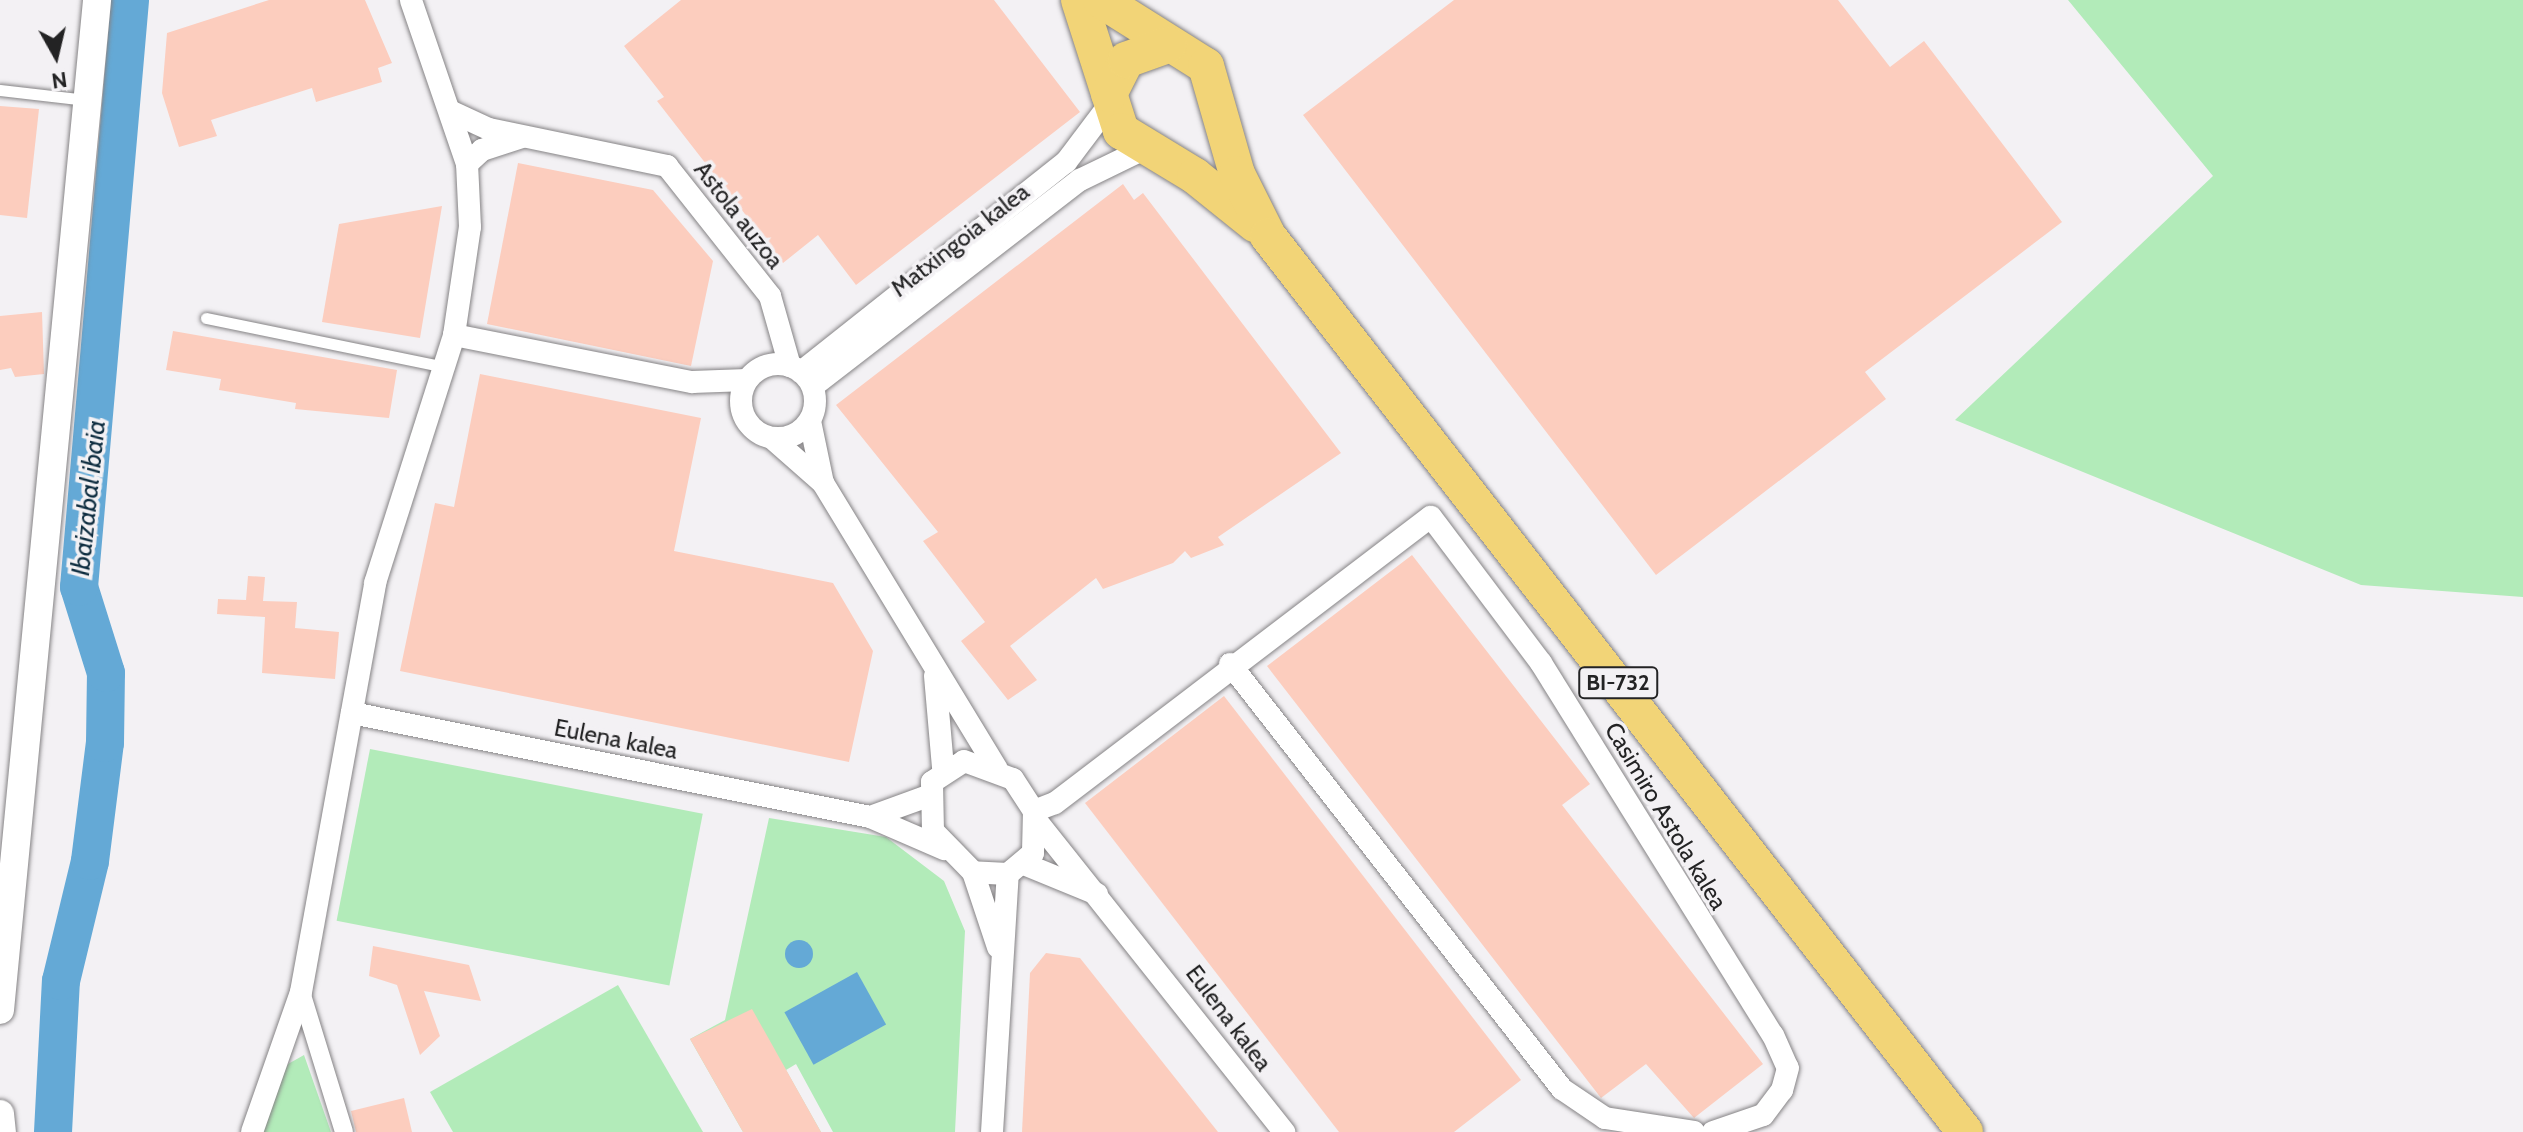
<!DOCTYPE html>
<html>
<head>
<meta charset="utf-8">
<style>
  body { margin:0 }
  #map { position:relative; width:2523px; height:1132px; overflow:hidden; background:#f3f1f4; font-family:Cabin,sans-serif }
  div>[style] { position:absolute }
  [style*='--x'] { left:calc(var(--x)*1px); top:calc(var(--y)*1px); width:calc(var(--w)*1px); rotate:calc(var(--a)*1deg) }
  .green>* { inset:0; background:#b2ebb9; transform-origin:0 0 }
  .water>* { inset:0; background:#64a9d6; transform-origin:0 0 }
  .round { border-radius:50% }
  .river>* { height:38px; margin:-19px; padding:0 19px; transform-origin:19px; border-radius:19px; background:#64a9d6 }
  .building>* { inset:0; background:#fccdbe }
  .roads { filter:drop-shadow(0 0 2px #858385) drop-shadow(0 0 2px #858385) }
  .service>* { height:11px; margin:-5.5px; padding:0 5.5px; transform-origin:5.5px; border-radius:5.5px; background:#fff }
  .pedestrian>* { height:18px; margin:-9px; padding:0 9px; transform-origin:9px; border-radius:9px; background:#fff }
  .minor>* { height:22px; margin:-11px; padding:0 11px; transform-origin:11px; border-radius:11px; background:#fff }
  .minor>.ring { margin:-11px; padding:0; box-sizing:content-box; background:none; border:22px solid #fff; border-radius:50% }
  .tertiary>* { height:28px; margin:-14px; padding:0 14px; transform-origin:14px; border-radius:14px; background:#fff }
  .primary>* { height:36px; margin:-18px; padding:0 18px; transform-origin:18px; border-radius:18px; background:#f2d477 }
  span { translate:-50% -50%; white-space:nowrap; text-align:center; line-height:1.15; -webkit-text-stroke:7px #f3f1f4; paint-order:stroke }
  .shield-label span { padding:2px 6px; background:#f3f1f4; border:2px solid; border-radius:6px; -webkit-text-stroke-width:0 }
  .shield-label { font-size:22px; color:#232324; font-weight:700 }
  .street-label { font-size:24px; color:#232324 }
  .water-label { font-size:26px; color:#0d2c3f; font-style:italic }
  .north { position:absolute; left:16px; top:16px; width:80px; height:80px; -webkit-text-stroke:6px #f3f1f4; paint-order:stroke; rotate:172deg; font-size:22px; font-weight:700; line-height:32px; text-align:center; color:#232324 }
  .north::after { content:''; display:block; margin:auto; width:28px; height:36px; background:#232324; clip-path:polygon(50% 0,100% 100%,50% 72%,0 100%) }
</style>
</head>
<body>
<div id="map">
  <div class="green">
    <div style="clip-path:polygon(2068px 0,2523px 0,2523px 597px,2361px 585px,1955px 420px,2213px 176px)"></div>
    <div style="left:370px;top:749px;width:339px;height:175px;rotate:11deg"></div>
    <div style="clip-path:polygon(769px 818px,886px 837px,944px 881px,965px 931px,955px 1132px,833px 1132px,796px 1064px,786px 1070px,821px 1132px,743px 1132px,690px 1039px,725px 1020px)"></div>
    <div style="clip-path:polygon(618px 985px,703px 1132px,453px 1132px,430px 1092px)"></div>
    <div style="clip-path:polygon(304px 1055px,331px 1132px,258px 1132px,288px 1064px)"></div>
  </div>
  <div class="water">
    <div class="round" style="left:785px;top:940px;width:28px;height:28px"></div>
    <div style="left:857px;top:972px;width:60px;height:83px;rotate:61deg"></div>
  </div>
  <div class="river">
    <div style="--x:53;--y:1132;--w:151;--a:-87"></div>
    <div style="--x:61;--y:981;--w:123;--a:-76.4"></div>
    <div style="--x:90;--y:861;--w:119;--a:-82.8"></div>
    <div style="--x:105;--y:743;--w:70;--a:-89.2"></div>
    <div style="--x:106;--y:673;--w:90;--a:-107.4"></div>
    <div style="--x:79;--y:587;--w:589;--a:-85.03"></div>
  </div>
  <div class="building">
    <div style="clip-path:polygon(269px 0,365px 0,392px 63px,378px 68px,382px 82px,316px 102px,312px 88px,211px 120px,217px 136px,179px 147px,162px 93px,167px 33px)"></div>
    <div style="clip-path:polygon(681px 0,994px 0,1080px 112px,856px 285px,818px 235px,783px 263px,657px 101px,664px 97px,624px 46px)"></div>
    <div style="clip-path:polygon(1454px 0,1838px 0,1890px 67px,1924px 41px,2062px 222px,1865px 372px,1886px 399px,1656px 575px,1303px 115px)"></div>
    <div style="clip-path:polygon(0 106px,39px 109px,27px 218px,0 215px)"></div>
    <div style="clip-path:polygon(518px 163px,653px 190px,713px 261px,691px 366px,487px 324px)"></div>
    <div style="clip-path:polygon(1123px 184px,1134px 200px,1143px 193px,1341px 453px,1218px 537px,1224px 545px,1191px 558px,1185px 551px,1173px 563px,1103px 589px,1096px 578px,1010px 646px,1037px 680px,1008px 700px,961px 641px,985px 622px,923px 541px,938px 532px,836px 405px)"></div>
    <div style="clip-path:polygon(442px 206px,420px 338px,322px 322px,339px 224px)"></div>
    <div style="clip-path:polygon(42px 312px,44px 374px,15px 377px,11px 368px,0 370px,0 316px)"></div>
    <div style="clip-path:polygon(173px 331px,397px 370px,389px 418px,295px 409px,296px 403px,219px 390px,221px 379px,166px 370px)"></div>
    <div style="clip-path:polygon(480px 374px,701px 418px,674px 551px,833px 583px,873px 651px,849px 762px,400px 671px,435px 503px,454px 507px)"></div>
    <div style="clip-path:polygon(1412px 555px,1590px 784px,1562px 805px,1763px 1064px,1694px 1118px,1646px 1064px,1601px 1098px,1267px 666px)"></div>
    <div style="clip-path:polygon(248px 576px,265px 577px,263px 601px,297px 602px,295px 628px,339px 632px,335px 679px,262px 673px,265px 617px,217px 614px,218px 599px,246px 600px)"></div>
    <div style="clip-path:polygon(1224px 696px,1521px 1080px,1454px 1132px,1339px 1132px,1085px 803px)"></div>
    <div style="clip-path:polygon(373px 946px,469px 965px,481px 1001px,424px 991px,440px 1036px,420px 1055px,397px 985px,369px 976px)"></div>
    <div style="clip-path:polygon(1046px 953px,1080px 958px,1218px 1132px,1022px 1132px,1030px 973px)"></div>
    <div style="clip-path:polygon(752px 1009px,821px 1132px,743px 1132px,690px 1039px)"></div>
    <div style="clip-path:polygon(404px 1098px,412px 1132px,356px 1132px,351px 1111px)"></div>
  </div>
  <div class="roads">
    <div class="service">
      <div style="--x:0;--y:90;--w:87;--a:6.6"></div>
      <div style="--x:206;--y:318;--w:243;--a:11.6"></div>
    </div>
    <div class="pedestrian">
      <div style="--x:301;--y:992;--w:146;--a:72.9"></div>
    </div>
    <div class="minor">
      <div style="--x:452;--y:112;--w:41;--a:24.7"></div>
      <div style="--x:489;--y:129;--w:182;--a:11.7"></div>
      <div style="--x:667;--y:166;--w:166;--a:51.6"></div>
      <div style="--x:770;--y:296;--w:73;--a:74.1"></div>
      <div style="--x:467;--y:164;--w:21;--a:-43"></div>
      <div style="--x:482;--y:150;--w:42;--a:-18"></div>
      <div style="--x:454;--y:335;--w:243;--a:11.2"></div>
      <div style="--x:692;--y:382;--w:55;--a:-2.1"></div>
      <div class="ring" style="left:741px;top:364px;width:52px;height:52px"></div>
      <div style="--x:801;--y:372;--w:338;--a:-38.4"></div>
      <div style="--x:1066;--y:162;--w:71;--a:-53"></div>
      <div style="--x:813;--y:386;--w:337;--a:-37.7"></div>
      <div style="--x:1080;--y:180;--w:73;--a:-25.9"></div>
      <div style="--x:810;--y:421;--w:63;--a:78.2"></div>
      <div style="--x:773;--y:439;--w:67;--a:41.3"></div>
      <div style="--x:823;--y:483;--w:335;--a:58.7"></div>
      <div style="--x:1230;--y:664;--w:539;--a:52"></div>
      <div style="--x:1562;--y:1089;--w:52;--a:34"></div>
      <div style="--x:1605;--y:1118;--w:90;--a:8.9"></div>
      <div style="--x:935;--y:676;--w:92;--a:85"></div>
      <div style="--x:352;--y:713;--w:528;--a:11.35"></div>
      <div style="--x:870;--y:817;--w:81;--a:23.4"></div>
      <div style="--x:964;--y:761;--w:52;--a:20.2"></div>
      <div style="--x:1013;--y:779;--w:38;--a:57"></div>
      <div style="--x:1034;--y:811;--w:42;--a:91.4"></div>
      <div style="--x:1033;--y:853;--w:33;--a:140"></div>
      <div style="--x:1008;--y:874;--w:35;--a:-177"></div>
      <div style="--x:973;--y:872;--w:57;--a:-134.3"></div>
      <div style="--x:933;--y:831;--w:49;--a:-91.2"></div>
      <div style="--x:932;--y:782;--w:38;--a:-33"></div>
      <div style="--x:1034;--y:811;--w:22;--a:-21"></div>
      <div style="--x:1055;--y:803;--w:472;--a:-37.3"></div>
      <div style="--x:1431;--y:517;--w:183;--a:53"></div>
      <div style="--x:1541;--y:663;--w:438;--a:58.1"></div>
      <div style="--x:1773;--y:1035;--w:36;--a:66"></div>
      <div style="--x:1788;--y:1068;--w:23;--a:105"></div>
      <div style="--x:1782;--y:1090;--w:31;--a:127"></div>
      <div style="--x:1763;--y:1115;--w:53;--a:161.2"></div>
      <div style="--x:870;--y:817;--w:62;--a:-19.9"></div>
      <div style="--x:1036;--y:820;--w:399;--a:51.5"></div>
      <div style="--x:1024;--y:864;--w:79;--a:22.3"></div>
      <div style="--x:973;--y:872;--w:79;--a:71.6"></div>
      <div style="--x:252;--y:1132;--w:148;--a:-70.7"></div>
      <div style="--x:301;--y:992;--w:416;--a:-79.7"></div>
      <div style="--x:375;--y:583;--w:260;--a:-72.3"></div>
      <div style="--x:454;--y:335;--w:109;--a:-81.6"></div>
      <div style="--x:470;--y:227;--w:63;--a:-92.7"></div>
      <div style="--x:467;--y:164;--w:173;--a:-108.9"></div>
      <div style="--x:992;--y:1132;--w:258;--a:-86.5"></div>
    </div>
    <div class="tertiary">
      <div style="--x:0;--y:1010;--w:1015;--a:-84.51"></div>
      <div style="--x:0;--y:1114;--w:18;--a:84"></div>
    </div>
    <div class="primary">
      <div style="--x:1079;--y:0;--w:138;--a:72.2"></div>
      <div style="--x:1121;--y:131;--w:87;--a:31.3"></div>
      <div style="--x:1195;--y:176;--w:77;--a:38.7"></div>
      <div style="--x:1101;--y:0;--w:124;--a:32.2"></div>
      <div style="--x:1206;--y:66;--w:112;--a:74"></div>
      <div style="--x:1237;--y:174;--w:69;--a:63.4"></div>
      <div style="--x:1268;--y:236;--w:1135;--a:52.12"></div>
      <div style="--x:1109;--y:94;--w:38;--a:-63"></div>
      <div style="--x:1126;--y:60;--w:45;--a:-19.7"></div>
    </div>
  </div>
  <div class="shield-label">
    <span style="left:1618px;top:683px">BI-732</span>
  </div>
  <div class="street-label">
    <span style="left:739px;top:215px;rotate:52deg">Astola auzoa</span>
    <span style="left:960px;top:240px;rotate:-38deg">Matxingoia kalea</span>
    <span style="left:616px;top:739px;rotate:11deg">Eulena kalea</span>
    <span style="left:1666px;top:816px;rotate:59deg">Casimiro Astola kalea</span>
    <span style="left:1229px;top:1018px;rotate:53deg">Eulena kalea</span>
  </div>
  <div class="water-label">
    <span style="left:89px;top:498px;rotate:-84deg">Ibaizabal ibaia</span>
  </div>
  <div class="north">N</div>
</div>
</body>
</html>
